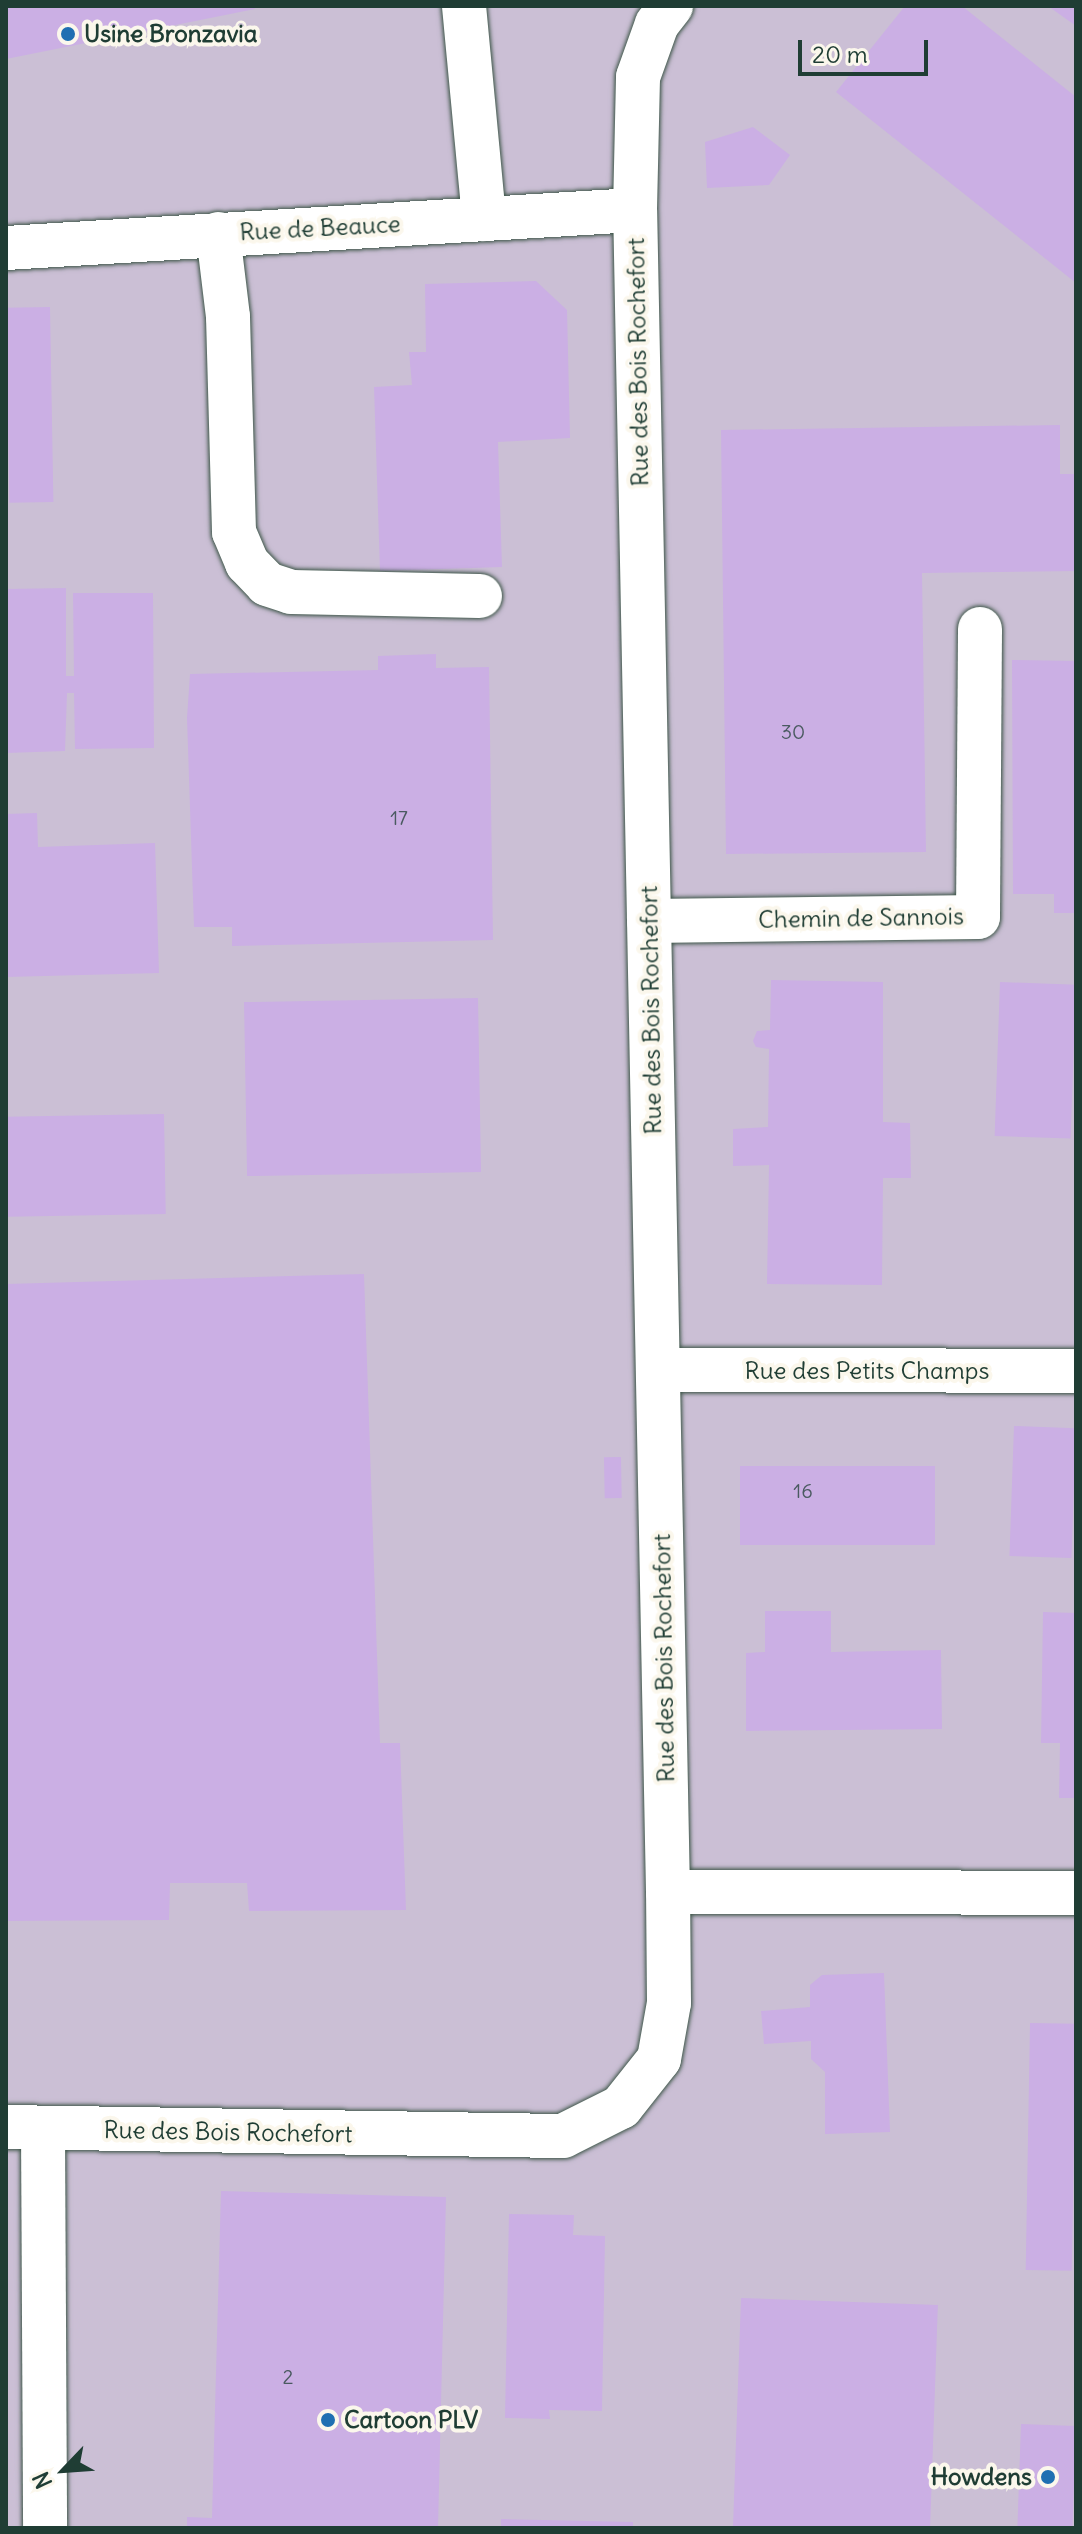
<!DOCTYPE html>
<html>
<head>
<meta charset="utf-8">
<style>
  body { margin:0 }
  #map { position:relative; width:1082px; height:2534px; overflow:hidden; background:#f1e1c3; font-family:Delius,sans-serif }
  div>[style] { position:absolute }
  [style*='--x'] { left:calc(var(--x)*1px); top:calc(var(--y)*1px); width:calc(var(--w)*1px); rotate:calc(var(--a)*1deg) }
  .industrial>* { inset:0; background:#cbbfd5; transform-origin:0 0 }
  .building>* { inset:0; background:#cbafe4; transform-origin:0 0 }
  .roads { filter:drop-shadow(0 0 2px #3e5649) drop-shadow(0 0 2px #3e5649) }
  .minor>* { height:44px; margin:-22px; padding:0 22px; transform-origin:22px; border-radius:22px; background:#fff }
  .dots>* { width:22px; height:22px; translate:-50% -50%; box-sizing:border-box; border:4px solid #fbf7ec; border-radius:50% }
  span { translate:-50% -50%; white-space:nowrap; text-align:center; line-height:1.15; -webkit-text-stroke:8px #fbf7ec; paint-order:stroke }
  .number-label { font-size:20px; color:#4a5a60 }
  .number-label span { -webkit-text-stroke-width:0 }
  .poi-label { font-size:24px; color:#1f3d34; font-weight:700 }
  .left { translate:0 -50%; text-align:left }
  .right { translate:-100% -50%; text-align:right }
  .street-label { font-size:24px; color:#1f3d34 }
  .frame { position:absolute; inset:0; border:8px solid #1f3d34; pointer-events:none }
  .north { position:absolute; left:24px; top:2430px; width:80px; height:80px; -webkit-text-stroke:6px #fbf7ec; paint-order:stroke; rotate:245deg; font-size:22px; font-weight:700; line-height:32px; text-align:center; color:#1f3d34 }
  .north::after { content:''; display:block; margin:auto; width:28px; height:36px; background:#1f3d34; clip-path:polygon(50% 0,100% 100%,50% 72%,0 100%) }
  .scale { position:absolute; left:798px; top:40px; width:130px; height:36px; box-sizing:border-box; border:4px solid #1f3d34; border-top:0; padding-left:10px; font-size:24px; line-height:28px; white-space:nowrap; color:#1f3d34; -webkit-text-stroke:6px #fbf7ec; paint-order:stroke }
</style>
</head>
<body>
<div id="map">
  <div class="industrial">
    <div style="left:6px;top:6px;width:1070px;height:2522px"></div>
  </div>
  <div class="building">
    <div style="clip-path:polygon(6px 6px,254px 6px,255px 9px,6px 59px)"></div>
    <div style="clip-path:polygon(905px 6px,962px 6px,1076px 97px,1076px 283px,836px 92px)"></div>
    <div style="clip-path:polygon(1048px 6px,1076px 6px,1076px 26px)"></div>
    <div style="clip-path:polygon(753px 127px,790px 155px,769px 185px,707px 188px,705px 142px)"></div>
    <div style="clip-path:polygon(536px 281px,567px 310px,570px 438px,498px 442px,502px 567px,380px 571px,374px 387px,412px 385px,409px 352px,426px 352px,425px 284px)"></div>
    <div style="left:50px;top:307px;width:195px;height:44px;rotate:89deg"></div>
    <div style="clip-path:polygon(1060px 425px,1060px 474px,1076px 474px,1076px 571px,922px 573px,926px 852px,726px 854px,721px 430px)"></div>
    <div style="clip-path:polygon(66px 588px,66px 676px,74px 676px,73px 593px,153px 593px,154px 748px,75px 749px,74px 693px,67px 693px,65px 751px,6px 753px,6px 589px)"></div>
    <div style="clip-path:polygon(436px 654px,436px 668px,489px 667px,493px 940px,232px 946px,232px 927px,194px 927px,187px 718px,190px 674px,378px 670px,378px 656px)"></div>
    <div style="clip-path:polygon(1012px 660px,1076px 661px,1076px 913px,1054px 913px,1054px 894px,1013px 894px)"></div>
    <div style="clip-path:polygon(37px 813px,38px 847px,155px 843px,159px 973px,6px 977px,6px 814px)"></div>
    <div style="clip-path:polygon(771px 980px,883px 982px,883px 1122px,910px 1123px,911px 1178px,883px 1178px,882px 1285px,767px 1284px,769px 1165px,733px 1166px,733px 1129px,768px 1127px,769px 1049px,756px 1047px,753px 1041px,757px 1031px,770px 1030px)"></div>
    <div style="left:1000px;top:982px;width:76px;height:154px;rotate:2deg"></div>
    <div style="left:478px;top:998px;width:174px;height:234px;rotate:89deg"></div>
    <div style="left:164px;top:1114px;width:100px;height:158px;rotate:89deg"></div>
    <div style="clip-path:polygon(364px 1274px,380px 1743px,400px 1743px,406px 1910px,249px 1911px,247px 1883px,170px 1883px,169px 1920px,6px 1921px,6px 1284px)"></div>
    <div style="left:1014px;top:1426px;width:62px;height:130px;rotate:2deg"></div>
    <div style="left:621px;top:1457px;width:41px;height:17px;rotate:89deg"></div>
    <div style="left:935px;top:1466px;width:79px;height:195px;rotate:90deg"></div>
    <div style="clip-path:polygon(765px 1611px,831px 1611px,831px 1652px,941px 1650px,942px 1729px,746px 1731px,746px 1653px,765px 1652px)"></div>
    <div style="clip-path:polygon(1043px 1612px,1076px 1613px,1076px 1798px,1059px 1798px,1060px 1743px,1041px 1743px)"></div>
    <div style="clip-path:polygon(884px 1973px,890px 2132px,825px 2134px,825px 2072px,811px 2059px,811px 2041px,764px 2044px,761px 2011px,810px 2007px,810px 1985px,822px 1975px)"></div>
    <div style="left:1030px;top:2023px;width:46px;height:247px;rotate:1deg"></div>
    <div style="clip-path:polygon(221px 2191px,446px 2197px,438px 2528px,187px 2528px,187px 2517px,212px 2518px)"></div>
    <div style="clip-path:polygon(509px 2214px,574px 2215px,573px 2235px,605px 2236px,602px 2411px,549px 2410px,550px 2419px,505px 2418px)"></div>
    <div style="left:741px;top:2298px;width:197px;height:230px;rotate:2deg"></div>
    <div style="left:1021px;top:2424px;width:55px;height:104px;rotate:2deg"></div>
    <div style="clip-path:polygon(501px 2519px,633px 2522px,633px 2528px,501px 2528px)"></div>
  </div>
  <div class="roads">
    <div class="minor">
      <div style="--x:464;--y:6;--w:214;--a:84.6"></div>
      <div style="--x:218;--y:234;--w:84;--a:83.1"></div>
      <div style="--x:228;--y:317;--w:215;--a:88.4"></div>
      <div style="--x:234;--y:532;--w:34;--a:67"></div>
      <div style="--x:247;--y:563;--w:29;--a:46"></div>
      <div style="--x:267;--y:584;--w:25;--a:18"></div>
      <div style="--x:291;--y:592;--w:189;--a:1.2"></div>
      <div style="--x:6;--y:248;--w:630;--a:-3.46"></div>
      <div style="--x:649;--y:921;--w:329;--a:-0.7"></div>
      <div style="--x:978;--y:917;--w:288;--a:-89.6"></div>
      <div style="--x:658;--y:1370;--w:418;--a:0.1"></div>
      <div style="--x:668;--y:1892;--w:408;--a:0.1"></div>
      <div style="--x:6;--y:2127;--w:557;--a:0.93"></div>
      <div style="--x:563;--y:2136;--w:65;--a:-26.6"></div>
      <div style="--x:621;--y:2107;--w:61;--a:-51.6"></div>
      <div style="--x:659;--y:2059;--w:57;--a:-79.9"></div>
      <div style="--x:669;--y:2003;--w:111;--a:-90.5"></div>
      <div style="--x:668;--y:1892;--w:1682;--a:-91.12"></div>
      <div style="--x:635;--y:210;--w:133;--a:-88.7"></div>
      <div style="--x:638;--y:77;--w:56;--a:-70.3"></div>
      <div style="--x:657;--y:24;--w:23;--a:-52"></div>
      <div style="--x:43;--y:2129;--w:399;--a:89.7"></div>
    </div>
  </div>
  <div class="dots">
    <div style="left:68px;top:34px;background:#1f6fb2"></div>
    <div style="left:328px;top:2420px;background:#1f6fb2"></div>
    <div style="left:1048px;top:2477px;background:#1f6fb2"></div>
  </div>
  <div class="number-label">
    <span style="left:793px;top:731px">30</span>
    <span style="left:399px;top:817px">17</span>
    <span style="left:803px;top:1490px">16</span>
    <span style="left:288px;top:2376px">2</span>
  </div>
  <div class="poi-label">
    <span class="left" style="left:84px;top:34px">Usine Bronzavia</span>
    <span class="left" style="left:344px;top:2420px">Cartoon PLV</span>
    <span class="right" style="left:1032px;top:2477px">Howdens</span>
  </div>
  <div class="street-label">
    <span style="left:320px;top:228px;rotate:-3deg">Rue de Beauce</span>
    <span style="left:638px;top:362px;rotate:-91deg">Rue des Bois Rochefort</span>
    <span style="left:861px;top:918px;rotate:-1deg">Chemin de Sannois</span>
    <span style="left:651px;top:1010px;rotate:-91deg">Rue des Bois Rochefort</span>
    <span style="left:867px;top:1371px">Rue des Petits Champs</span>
    <span style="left:664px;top:1658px;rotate:-91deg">Rue des Bois Rochefort</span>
    <span style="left:228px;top:2132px;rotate:1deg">Rue des Bois Rochefort</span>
  </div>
  <div class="frame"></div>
  <div class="north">N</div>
  <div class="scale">20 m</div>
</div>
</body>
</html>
